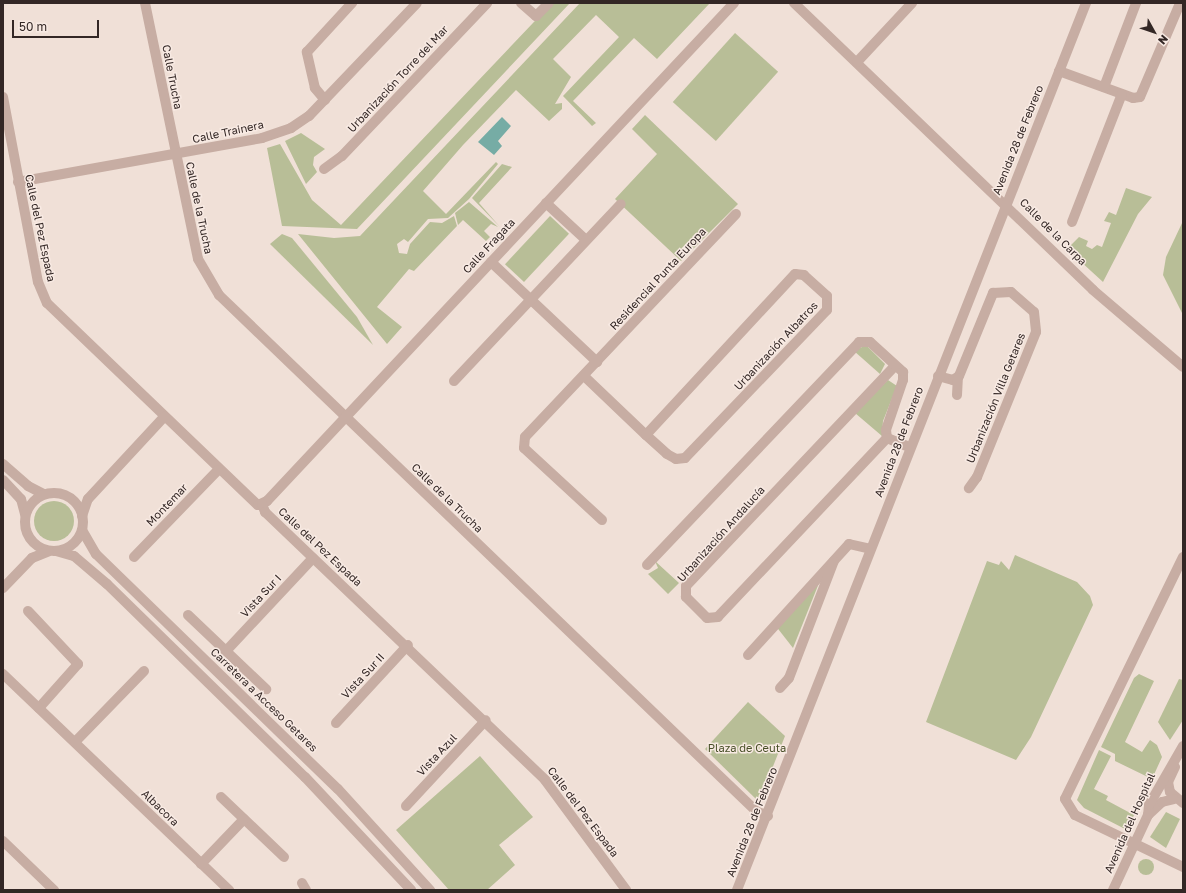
<!DOCTYPE html>
<html>
<head>
<meta charset="utf-8">
<style>
  body { margin:0 }
  #map { position:relative; width:1186px; height:893px; overflow:hidden; background:#f0e0d7; font-family:"Golos Text",sans-serif }
  div>[style] { position:absolute }
  [style*='--x'] { left:calc(var(--x)*1px); top:calc(var(--y)*1px); width:calc(var(--w)*1px); rotate:calc(var(--a)*1deg) }
  .green>* { inset:0; background:#b8be97; transform-origin:0 0 }
  .round { border-radius:50% }
  .water>* { inset:0; background:#76aca5 }
  .minor>* { height:10px; margin:-5px; padding:0 5px; transform-origin:5px; border-radius:5px; background:#c7ada3 }
  .minor>.ring { margin:-5px; padding:0; box-sizing:content-box; background:none; border:10px solid #c7ada3; border-radius:50% }
  span { translate:-50% -50%; white-space:nowrap; text-align:center; line-height:1.15; -webkit-text-stroke:3px #f8eae3; paint-order:stroke }
  .street-label { font-size:11px; color:#332725 }
  .park-label { font-size:11px; color:#495029 }
  .frame { position:absolute; inset:0; border:4px solid #332725; pointer-events:none }
  .north { position:absolute; left:1134px; top:12px; width:40px; height:40px; -webkit-text-stroke:3px #f8eae3; paint-order:stroke; rotate:130deg; font-size:11px; font-weight:700; line-height:16px; text-align:center; color:#332725 }
  .north::after { content:''; display:block; margin:auto; width:14px; height:18px; background:#332725; clip-path:polygon(50% 0,100% 100%,50% 72%,0 100%) }
  .scale { position:absolute; left:12px; top:20px; width:87px; height:18px; box-sizing:border-box; border:2px solid #332725; border-top:0; padding-left:5px; font-size:12px; line-height:14px; white-space:nowrap; color:#332725; -webkit-text-stroke:3px #f8eae3; paint-order:stroke }
</style>
</head>
<body>
<div id="map">
  <div class="green">
    <div style="clip-path:polygon(552px 3px,570px 3px,357px 229px,282px 226px,267px 148px,280px 144px,312px 200px,341px 225px)"></div>
    <div style="clip-path:polygon(580px 3px,710px 3px,657px 59px,634px 38px,573px 101px,596px 123px,592px 126px,563px 96px,619px 37px,596px 15px,553px 59px,571px 77px,555px 104px,562px 103px,562px 109px,549px 121px,516px 90px,463px 145px,423px 191px,446px 214px,496px 162px,498px 164px,469px 199px,448px 218px,428px 219px,408px 242px,404px 239px,397px 244px,399px 253px,407px 254px,410px 244px,430px 222px,442px 223px,454px 216px,457px 226px,414px 271px,409px 269px,377px 307px,402px 327px,387px 344px,298px 234px,334px 238px,360px 236px)"></div>
    <div style="left:735px;top:33px;width:58px;height:93px;rotate:42deg"></div>
    <div style="clip-path:polygon(645px 115px,738px 204px,681px 261px,615px 199px,657px 154px,632px 129px)"></div>
    <div style="clip-path:polygon(301px 133px,325px 149px,314px 157px,313px 165px,317px 172px,306px 184px,285px 141px)"></div>
    <div style="clip-path:polygon(502px 164px,512px 167px,479px 203px,500px 227px,472px 198px)"></div>
    <div style="clip-path:polygon(1126px 188px,1152px 197px,1138px 214px,1103px 282px,1067px 249px,1079px 237px,1088px 241px,1086px 246px,1092px 249px,1097px 245px,1102px 247px,1111px 223px,1104px 221px,1109px 212px,1116px 215px)"></div>
    <div style="clip-path:polygon(469px 202px,498px 227px,491px 224px,484px 231px,490px 237px,486px 241px,463px 220px,458px 225px,455px 213px)"></div>
    <div style="left:550px;top:216px;width:26px;height:66px;rotate:43deg"></div>
    <div style="clip-path:polygon(1183px 221px,1183px 315px,1163px 275px,1166px 257px)"></div>
    <div style="clip-path:polygon(282px 234px,292px 238px,357px 317px,373px 345px,270px 244px)"></div>
    <div style="clip-path:polygon(866px 345px,885px 364px,880px 374px,854px 351px)"></div>
    <div style="clip-path:polygon(888px 380px,897px 386px,883px 421px,882px 436px,855px 413px)"></div>
    <div class="round" style="left:34px;top:501px;width:40px;height:40px"></div>
    <div style="clip-path:polygon(1015px 555px,1077px 582px,1090px 596px,1093px 605px,1031px 737px,1016px 760px,926px 722px,987px 561px,999px 565px,1001px 561px,1009px 570px)"></div>
    <div style="clip-path:polygon(655px 561px,679px 583px,668px 594px,648px 574px,658px 568px)"></div>
    <div style="clip-path:polygon(819px 583px,793px 648px,775px 625px)"></div>
    <div style="clip-path:polygon(1139px 674px,1154px 681px,1125px 742px,1142px 752px,1150px 740px,1157px 745px,1162px 757px,1152px 779px,1115px 761px,1115px 754px,1101px 747px,1134px 678px)"></div>
    <div style="clip-path:polygon(1179px 679px,1183px 680px,1183px 720px,1170px 740px,1158px 722px)"></div>
    <div style="clip-path:polygon(748px 702px,785px 736px,759px 802px,705px 749px)"></div>
    <div style="clip-path:polygon(1099px 750px,1111px 756px,1094px 789px,1108px 796px,1106px 800px,1134px 815px,1127px 830px,1084px 808px,1077px 800px)"></div>
    <div style="clip-path:polygon(480px 756px,533px 817px,499px 845px,515px 865px,487px 890px,449px 890px,396px 830px)"></div>
    <div style="clip-path:polygon(1166px 812px,1180px 819px,1166px 848px,1150px 837px)"></div>
    <div class="round" style="left:1138px;top:859px;width:16px;height:16px"></div>
  </div>
  <div class="water">
    <div style="clip-path:polygon(502px 117px,511px 126px,498px 141px,502px 146px,494px 155px,478px 142px)"></div>
  </div>
  <div class="minor">
    <div style="--x:145;--y:3;--w:261;--a:78.3"></div>
    <div style="--x:198;--y:259;--w:42;--a:59.7"></div>
    <div style="--x:219;--y:295;--w:745;--a:43.86"></div>
    <div style="--x:756;--y:811;--w:13;--a:23"></div>
    <div style="--x:521;--y:3;--w:20;--a:41"></div>
    <div style="--x:536;--y:16;--w:18;--a:-45"></div>
    <div style="--x:794;--y:3;--w:414;--a:43.8"></div>
    <div style="--x:1093;--y:290;--w:118;--a:40.5"></div>
    <div style="--x:857;--y:62;--w:81;--a:-47"></div>
    <div style="--x:1059;--y:71;--w:79;--a:20"></div>
    <div style="--x:1133;--y:98;--w:7;--a:-8"></div>
    <div style="--x:1140;--y:97;--w:102;--a:-66.9"></div>
    <div style="--x:1104;--y:87;--w:90;--a:-69.1"></div>
    <div style="--x:3;--y:97;--w:188;--a:79.3"></div>
    <div style="--x:38;--y:282;--w:23;--a:67"></div>
    <div style="--x:47;--y:303;--w:292;--a:43.8"></div>
    <div style="--x:258;--y:505;--w:10;--a:-24"></div>
    <div style="--x:267;--y:501;--w:683;--a:-46.84"></div>
    <div style="--x:325;--y:100;--w:16;--a:-130"></div>
    <div style="--x:315;--y:88;--w:37;--a:-103"></div>
    <div style="--x:307;--y:52;--w:67;--a:-47.4"></div>
    <div style="--x:324;--y:169;--w:22;--a:-36"></div>
    <div style="--x:342;--y:156;--w:211;--a:-46.5"></div>
    <div style="--x:18;--y:182;--w:248;--a:-10.2"></div>
    <div style="--x:262;--y:138;--w:31;--a:-19"></div>
    <div style="--x:291;--y:128;--w:22;--a:-34"></div>
    <div style="--x:309;--y:116;--w:156;--a:-46.3"></div>
    <div style="--x:546;--y:203;--w:54;--a:42.8"></div>
    <div style="--x:1072;--y:222;--w:137;--a:-68.7"></div>
    <div style="--x:491;--y:262;--w:146;--a:43.3"></div>
    <div style="--x:584;--y:376;--w:86;--a:43.6"></div>
    <div style="--x:646;--y:435;--w:28;--a:42"></div>
    <div style="--x:667;--y:454;--w:10;--a:29"></div>
    <div style="--x:676;--y:459;--w:9;--a:-6"></div>
    <div style="--x:685;--y:458;--w:205;--a:-46.2"></div>
    <div style="--x:827;--y:310;--w:14;--a:-90"></div>
    <div style="--x:827;--y:296;--w:31;--a:-138"></div>
    <div style="--x:804;--y:275;--w:9;--a:-174"></div>
    <div style="--x:795;--y:274;--w:219;--a:132.8"></div>
    <div style="--x:938;--y:376;--w:16;--a:15"></div>
    <div style="--x:953;--y:380;--w:7;--a:-34"></div>
    <div style="--x:959;--y:376;--w:90;--a:-67.7"></div>
    <div style="--x:993;--y:293;--w:18;--a:-3"></div>
    <div style="--x:1011;--y:292;--w:30;--a:41"></div>
    <div style="--x:1034;--y:312;--w:20;--a:84"></div>
    <div style="--x:1036;--y:332;--w:157;--a:112.1"></div>
    <div style="--x:977;--y:477;--w:14;--a:126"></div>
    <div style="--x:454;--y:381;--w:243;--a:-46.7"></div>
    <div style="--x:957;--y:395;--w:17;--a:-87"></div>
    <div style="--x:887;--y:438;--w:246;--a:133.4"></div>
    <div style="--x:718;--y:617;--w:11;--a:175"></div>
    <div style="--x:707;--y:618;--w:30;--a:-135"></div>
    <div style="--x:686;--y:597;--w:11;--a:-90"></div>
    <div style="--x:686;--y:586;--w:303;--a:-46.5"></div>
    <div style="--x:3;--y:464;--w:33;--a:41"></div>
    <div style="--x:28;--y:486;--w:18;--a:27"></div>
    <div style="--x:3;--y:480;--w:26;--a:47"></div>
    <div style="--x:21;--y:499;--w:16;--a:75"></div>
    <div class="ring" style="left:25px;top:493px;width:48px;height:48px"></div>
    <div style="--x:262;--y:504;--w:9;--a:69"></div>
    <div style="--x:265;--y:512;--w:388;--a:43.7"></div>
    <div style="--x:545;--y:780;--w:137;--a:53.6"></div>
    <div style="--x:82;--y:516;--w:18;--a:-71"></div>
    <div style="--x:88;--y:499;--w:112;--a:-47.2"></div>
    <div style="--x:602;--y:520;--w:106;--a:-137.3"></div>
    <div style="--x:524;--y:448;--w:11;--a:-85"></div>
    <div style="--x:525;--y:437;--w:307;--a:-46.6"></div>
    <div style="--x:82;--y:530;--w:28;--a:60"></div>
    <div style="--x:96;--y:554;--w:337;--a:44.2"></div>
    <div style="--x:338;--y:789;--w:137;--a:47.7"></div>
    <div style="--x:56;--y:551;--w:19;--a:16"></div>
    <div style="--x:74;--y:556;--w:43;--a:40.3"></div>
    <div style="--x:107;--y:584;--w:277;--a:44.3"></div>
    <div style="--x:305;--y:777;--w:155;--a:46.8"></div>
    <div style="--x:134;--y:557;--w:121;--a:-46"></div>
    <div style="--x:1183;--y:557;--w:269;--a:116"></div>
    <div style="--x:1065;--y:799;--w:19;--a:58"></div>
    <div style="--x:1075;--y:815;--w:120;--a:25.7"></div>
    <div style="--x:647;--y:565;--w:308;--a:-46.4"></div>
    <div style="--x:859;--y:342;--w:11;--a:0"></div>
    <div style="--x:870;--y:342;--w:45;--a:42.3"></div>
    <div style="--x:903;--y:372;--w:8;--a:90"></div>
    <div style="--x:903;--y:380;--w:53;--a:108.8"></div>
    <div style="--x:886;--y:430;--w:8;--a:83"></div>
    <div style="--x:887;--y:438;--w:24;--a:22"></div>
    <div style="--x:3;--y:588;--w:42;--a:-46"></div>
    <div style="--x:32;--y:558;--w:18;--a:-22"></div>
    <div style="--x:28;--y:611;--w:73;--a:46.7"></div>
    <div style="--x:78;--y:664;--w:59;--a:131.6"></div>
    <div style="--x:188;--y:615;--w:108;--a:43.5"></div>
    <div style="--x:226;--y:651;--w:127;--a:-46.9"></div>
    <div style="--x:748;--y:655;--w:150;--a:-47.7"></div>
    <div style="--x:849;--y:544;--w:22;--a:13"></div>
    <div style="--x:3;--y:674;--w:313;--a:43.7"></div>
    <div style="--x:780;--y:688;--w:13;--a:-48"></div>
    <div style="--x:789;--y:678;--w:125;--a:-69"></div>
    <div style="--x:336;--y:723;--w:106;--a:-47.3"></div>
    <div style="--x:75;--y:742;--w:99;--a:-45.8"></div>
    <div style="--x:1175;--y:767;--w:17;--a:115"></div>
    <div style="--x:1168;--y:782;--w:10;--a:79"></div>
    <div style="--x:1170;--y:792;--w:17;--a:40"></div>
    <div style="--x:221;--y:797;--w:87;--a:43.6"></div>
    <div style="--x:406;--y:806;--w:117;--a:-47.1"></div>
    <div style="--x:1148;--y:815;--w:19;--a:-43"></div>
    <div style="--x:1162;--y:802;--w:12;--a:-14"></div>
    <div style="--x:3;--y:841;--w:71;--a:43.9"></div>
    <div style="--x:201;--y:864;--w:62;--a:-46.3"></div>
    <div style="--x:302;--y:883;--w:8;--a:60"></div>
    <div style="--x:737;--y:890;--w:953;--a:-68.52"></div>
    <div style="--x:1113;--y:890;--w:83;--a:-65"></div>
    <div style="--x:1148;--y:815;--w:10;--a:-84"></div>
    <div style="--x:1149;--y:805;--w:68;--a:-60"></div>
  </div>
  <div class="street-label">
    <span style="left:172px;top:77px;rotate:79deg">Calle Trucha</span>
    <span style="left:398px;top:79px;rotate:-47deg">Urbanización Torre del Mar</span>
    <span style="left:228px;top:132px;rotate:-12deg">Calle Trainera</span>
    <span style="left:1018px;top:140px;rotate:-68deg">Avenida 28 de Febrero</span>
    <span style="left:199px;top:208px;rotate:78deg">Calle de la Trucha</span>
    <span style="left:40px;top:228px;rotate:78deg">Calle del Pez Espada</span>
    <span style="left:1053px;top:232px;rotate:45deg">Calle de la Carpa</span>
    <span style="left:489px;top:246px;rotate:-47deg">Calle Fragata</span>
    <span style="left:658px;top:279px;rotate:-47deg">Residencial Punta Europa</span>
    <span style="left:776px;top:346px;rotate:-47deg">Urbanización Albatros</span>
    <span style="left:996px;top:398px;rotate:-68deg">Urbanización Villa Getares</span>
    <span style="left:899px;top:442px;rotate:-69deg">Avenida 28 de Febrero</span>
    <span style="left:447px;top:498px;rotate:44deg">Calle de la Trucha</span>
    <span style="left:167px;top:505px;rotate:-46deg">Montemar</span>
    <span style="left:721px;top:534px;rotate:-48deg">Urbanización Andalucía</span>
    <span style="left:320px;top:547px;rotate:43deg">Calle del Pez Espada</span>
    <span style="left:261px;top:596px;rotate:-47deg">Vista Sur I</span>
    <span style="left:363px;top:676px;rotate:-47deg">Vista Sur II</span>
    <span style="left:264px;top:700px;rotate:44deg">Carretera a Acceso Getares</span>
    <span style="left:437px;top:755px;rotate:-47deg">Vista Azul</span>
    <span style="left:160px;top:808px;rotate:44deg">Albacora</span>
    <span style="left:583px;top:812px;rotate:53deg">Calle del Pez Espada</span>
    <span style="left:752px;top:822px;rotate:-68deg">Avenida 28 de Febrero</span>
    <span style="left:1130px;top:823px;rotate:-66deg">Avenida del Hospital</span>
  </div>
  <div class="park-label">
    <span style="left:747px;top:748px">Plaza de Ceuta</span>
  </div>
  <div class="frame"></div>
  <div class="north">N</div>
  <div class="scale">50 m</div>
</div>
</body>
</html>
